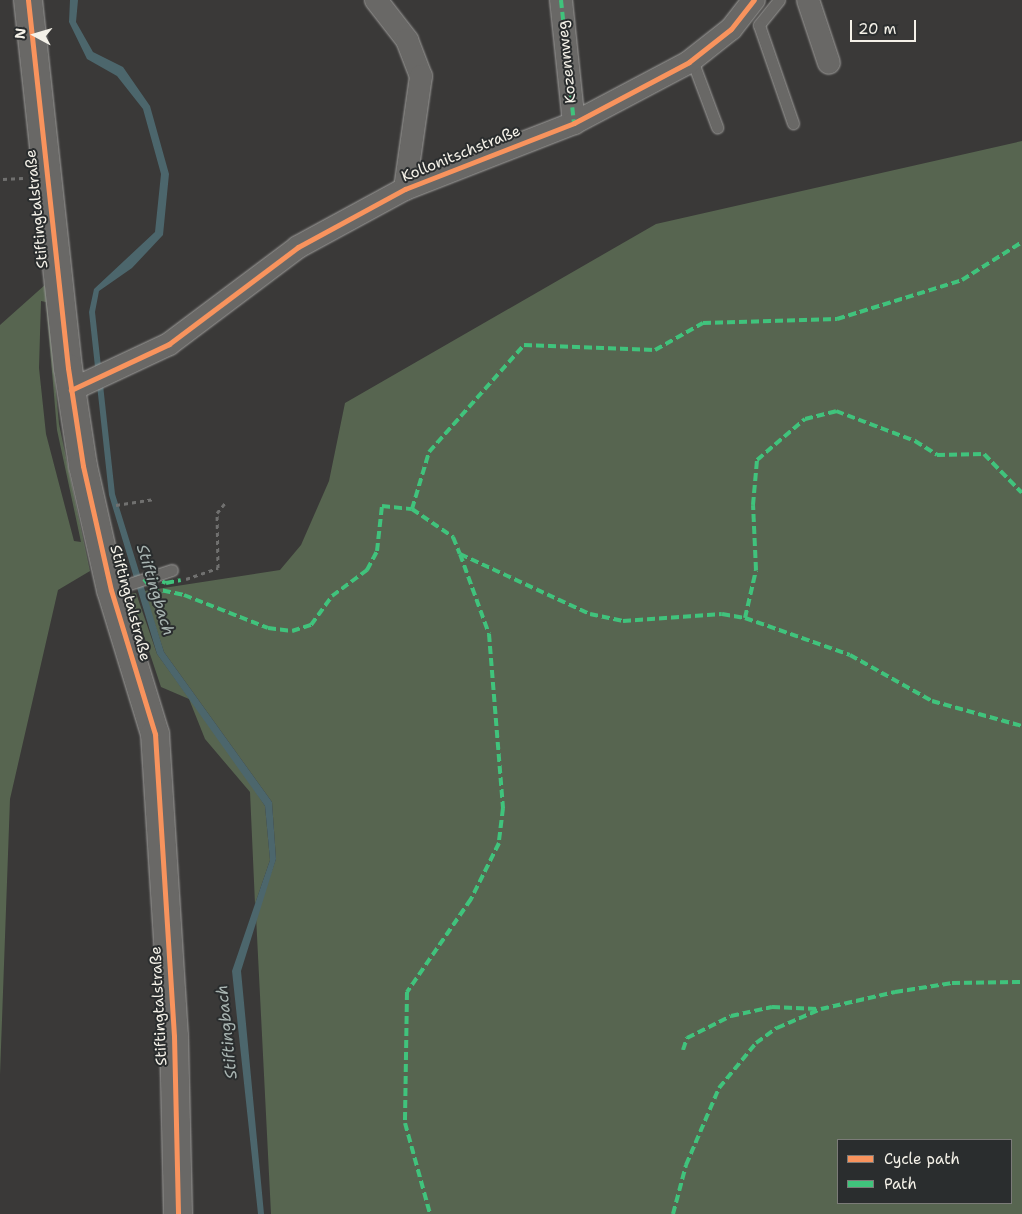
<!DOCTYPE html>
<html>
<head>
<meta charset="utf-8">
<style>
  body { margin:0 }
  #map { position:relative; width:1022px; height:1214px; overflow:hidden; background:#3a3938; font-family:"Shantell Sans",sans-serif }
  div>[style] { position:absolute }
  [style*='--x'] { left:calc(var(--x)*1px); top:calc(var(--y)*1px); width:calc(var(--w)*1px); rotate:calc(var(--a)*1deg) }
  .green>* { inset:0; background:#576550 }
  .water>* { inset:0; background:#4c666c }
  .path>* { height:3px; margin-top:-1.5px; transform-origin:0; background:repeating-linear-gradient(90deg,#70706f 0 4px,transparent 0 8px) }
  .roads { filter:drop-shadow(0 0 1px #9e9d9b) drop-shadow(0 0 1px #9e9d9b) }
  .service>* { height:11px; margin:-5.5px; padding:0 5.5px; transform-origin:5.5px; border-radius:5.5px; background:#696866 }
  .minor>* { height:22px; margin:-11px; padding:0 11px; transform-origin:11px; border-radius:11px; background:#696866 }
  .tertiary>* { height:28px; margin:-14px; padding:0 14px; transform-origin:14px; border-radius:14px; background:#696866 }
  .quiet>* { height:4px; margin-top:-2px; transform-origin:0; background:repeating-linear-gradient(90deg,#40c37c 0 8px,transparent 0 12px) }
  .cycleway>* { height:5px; margin:-2.5px; padding:0 2.5px; transform-origin:2.5px; border-radius:2.5px; background:#f8935d }
  span { translate:-50% -50%; white-space:nowrap; text-align:center; line-height:1.15; -webkit-text-stroke:4px #2a2d2e; paint-order:stroke }
  .street-label { font-size:15px; color:#f4f1e8 }
  .water-label { font-size:16px; color:#a9b5b2; font-style:italic }
  .legend { position:absolute; left:837px; top:1139px; width:175px; height:65px; box-sizing:border-box; background:#2a2d2e; border:1px solid #7b7b78; margin:0; padding:6px 9px; list-style:none; font-size:15px; color:#f4f1e8 }
  .legend li { display:flex; align-items:center; gap:10px; height:25px }
  .legend b { width:25px; border:1px solid #7b7b78 }
  .north { position:absolute; left:10px; top:10px; width:50px; height:50px; -webkit-text-stroke:4px #2a2d2e; paint-order:stroke; rotate:276deg; font-size:14px; font-weight:700; line-height:20px; text-align:center; color:#f4f1e8 }
  .north::after { content:''; display:block; margin:auto; width:18px; height:22px; background:#f4f1e8; clip-path:polygon(50% 0,100% 100%,50% 72%,0 100%) }
  .scale { position:absolute; left:850px; top:20px; width:66px; height:22px; box-sizing:border-box; border:2px solid #f4f1e8; border-top:0; padding-left:6px; font-size:15px; line-height:18px; white-space:nowrap; color:#f4f1e8; -webkit-text-stroke:4px #2a2d2e; paint-order:stroke }
</style>
</head>
<body>
<div id="map">
  <div class="green">
    <div style="clip-path:polygon(evenodd,1022px 141px,1022px 1214px,271px 1214px,256px 916px,276px 859px,272px 802px,164px 652px,144px 591px,280px 570px,301px 545px,329px 481px,345px 403px,656px 224px,1022px 141px,838px 1140px,1011px 1140px,1011px 1203px,838px 1203px,838px 1140px)"></div>
    <div style="clip-path:polygon(evenodd,46px 284px,59px 424px,90px 571px,58px 590px,10px 799px,0 1075px,0 325px,46px 284px,41px 301px,46px 302px,57px 430px,81px 542px,74px 541px,46px 434px,39px 368px,41px 301px)"></div>
    <div style="clip-path:polygon(136px 593px,157px 654px,244px 774px,265px 806px,270px 860px,255px 904px,250px 792px,205px 739px,189px 699px,161px 687px,130px 594px)"></div>
  </div>
  <div class="water">
    <div style="clip-path:polygon(70px 0,78px 0,76px 22px,93px 52px,123px 67px,150px 106px,169px 174px,163px 235px,132px 268px,99px 291px,95px 312px,115px 494px,164px 652px,272px 802px,276px 859px,241px 971px,264px 1214px,258px 1214px,232px 971px,270px 860px,265px 806px,157px 654px,109px 495px,89px 312px,94px 289px,155px 232px,161px 174px,143px 109px,117px 76px,87px 59px,69px 22px)"></div>
  </div>
  <div class="path">
    <div style="--x:3;--y:179;--w:20;--a:-3"></div>
    <div style="--x:116;--y:505;--w:39;--a:-9"></div>
    <div style="--x:186;--y:579;--w:34;--a:-19"></div>
    <div style="--x:218;--y:568;--w:55;--a:-91"></div>
    <div style="--x:217;--y:513;--w:13;--a:-51"></div>
  </div>
  <div class="roads">
    <div class="service">
      <div style="--x:779;--y:0;--w:32;--a:129"></div>
      <div style="--x:759;--y:25;--w:104;--a:70.9"></div>
      <div style="--x:692;--y:60;--w:72;--a:69.5"></div>
      <div style="--x:111;--y:590;--w:64;--a:-18.2"></div>
    </div>
    <div class="minor">
      <div style="--x:376;--y:0;--w:51;--a:52.2"></div>
      <div style="--x:407;--y:40;--w:39;--a:69"></div>
      <div style="--x:421;--y:76;--w:114;--a:98.1"></div>
      <div style="--x:561;--y:0;--w:124;--a:84"></div>
      <div style="--x:808;--y:0;--w:66;--a:71.6"></div>
      <div style="--x:71;--y:390;--w:108;--a:-25.1"></div>
      <div style="--x:169;--y:344;--w:161;--a:-36.9"></div>
      <div style="--x:298;--y:247;--w:122;--a:-28.5"></div>
      <div style="--x:405;--y:189;--w:181;--a:-21.3"></div>
      <div style="--x:574;--y:123;--w:130;--a:-27.9"></div>
      <div style="--x:689;--y:62;--w:53;--a:-38.2"></div>
      <div style="--x:731;--y:29;--w:37;--a:-52"></div>
    </div>
    <div class="tertiary">
      <div style="--x:28;--y:0;--w:370;--a:83.8"></div>
      <div style="--x:68;--y:368;--w:99;--a:81.3"></div>
      <div style="--x:83;--y:466;--w:127;--a:77.3"></div>
      <div style="--x:111;--y:590;--w:151;--a:73"></div>
      <div style="--x:155;--y:734;--w:303;--a:86.4"></div>
      <div style="--x:174;--y:1036;--w:178;--a:88.7"></div>
    </div>
  </div>
  <div class="quiet">
    <div style="--x:561;--y:0;--w:124;--a:84"></div>
    <div style="--x:412;--y:509;--w:59;--a:-73.4"></div>
    <div style="--x:429;--y:452;--w:143;--a:-48.4"></div>
    <div style="--x:524;--y:345;--w:131;--a:2.2"></div>
    <div style="--x:655;--y:350;--w:55;--a:-29.4"></div>
    <div style="--x:703;--y:323;--w:134;--a:-1.7"></div>
    <div style="--x:837;--y:319;--w:131;--a:-17.3"></div>
    <div style="--x:962;--y:280;--w:71;--a:-32.3"></div>
    <div style="--x:460;--y:554;--w:143;--a:24.8"></div>
    <div style="--x:590;--y:614;--w:34;--a:12"></div>
    <div style="--x:623;--y:621;--w:99;--a:-4"></div>
    <div style="--x:722;--y:614;--w:23;--a:10"></div>
    <div style="--x:745;--y:618;--w:111;--a:19.4"></div>
    <div style="--x:850;--y:655;--w:94;--a:29.3"></div>
    <div style="--x:932;--y:701;--w:93;--a:15.5"></div>
    <div style="--x:151;--y:577;--w:16;--a:22"></div>
    <div style="--x:166;--y:583;--w:15;--a:-11"></div>
    <div style="--x:144;--y:579;--w:11;--a:52"></div>
    <div style="--x:151;--y:588;--w:34;--a:12"></div>
    <div style="--x:184;--y:595;--w:90;--a:21.4"></div>
    <div style="--x:268;--y:628;--w:24;--a:7"></div>
    <div style="--x:292;--y:631;--w:20;--a:-18"></div>
    <div style="--x:311;--y:625;--w:36;--a:-54"></div>
    <div style="--x:332;--y:596;--w:44;--a:-36.6"></div>
    <div style="--x:367;--y:570;--w:21;--a:-62"></div>
    <div style="--x:377;--y:551;--w:45;--a:-83.7"></div>
    <div style="--x:382;--y:506;--w:30;--a:6"></div>
    <div style="--x:412;--y:509;--w:50;--a:34.3"></div>
    <div style="--x:453;--y:537;--w:18;--a:68"></div>
    <div style="--x:460;--y:554;--w:85;--a:70.1"></div>
    <div style="--x:489;--y:634;--w:175;--a:85.4"></div>
    <div style="--x:503;--y:808;--w:35;--a:97"></div>
    <div style="--x:499;--y:843;--w:63;--a:116.6"></div>
    <div style="--x:471;--y:899;--w:113;--a:124.5"></div>
    <div style="--x:407;--y:992;--w:131;--a:90.9"></div>
    <div style="--x:405;--y:1123;--w:94;--a:74.6"></div>
    <div style="--x:745;--y:618;--w:49;--a:-77.1"></div>
    <div style="--x:756;--y:570;--w:65;--a:-92.6"></div>
    <div style="--x:753;--y:505;--w:45;--a:-84.9"></div>
    <div style="--x:757;--y:460;--w:63;--a:-40.5"></div>
    <div style="--x:805;--y:419;--w:32;--a:-14"></div>
    <div style="--x:836;--y:411;--w:85;--a:20.8"></div>
    <div style="--x:915;--y:441;--w:26;--a:32"></div>
    <div style="--x:937;--y:455;--w:47;--a:-1.2"></div>
    <div style="--x:984;--y:454;--w:54;--a:45.7"></div>
    <div style="--x:683;--y:1050;--w:13;--a:-72"></div>
    <div style="--x:687;--y:1038;--w:49;--a:-26.6"></div>
    <div style="--x:731;--y:1016;--w:42;--a:-12.4"></div>
    <div style="--x:772;--y:1007;--w:46;--a:2.5"></div>
    <div style="--x:673;--y:1214;--w:51;--a:-75.1"></div>
    <div style="--x:686;--y:1165;--w:84;--a:-66.8"></div>
    <div style="--x:719;--y:1088;--w:58;--a:-50.6"></div>
    <div style="--x:756;--y:1043;--w:26;--a:-36"></div>
    <div style="--x:777;--y:1028;--w:48;--a:-23.4"></div>
    <div style="--x:821;--y:1009;--w:76;--a:-12.9"></div>
    <div style="--x:895;--y:992;--w:58;--a:-9"></div>
    <div style="--x:952;--y:983;--w:70;--a:-0.8"></div>
  </div>
  <div class="cycleway">
    <div style="--x:28;--y:0;--w:370;--a:83.8"></div>
    <div style="--x:68;--y:368;--w:99;--a:81.3"></div>
    <div style="--x:83;--y:466;--w:127;--a:77.3"></div>
    <div style="--x:111;--y:590;--w:151;--a:73"></div>
    <div style="--x:155;--y:734;--w:303;--a:86.4"></div>
    <div style="--x:174;--y:1036;--w:178;--a:88.7"></div>
    <div style="--x:71;--y:390;--w:108;--a:-25.1"></div>
    <div style="--x:169;--y:344;--w:161;--a:-36.9"></div>
    <div style="--x:298;--y:247;--w:122;--a:-28.5"></div>
    <div style="--x:405;--y:189;--w:181;--a:-21.3"></div>
    <div style="--x:574;--y:123;--w:130;--a:-27.9"></div>
    <div style="--x:689;--y:62;--w:53;--a:-38.2"></div>
    <div style="--x:731;--y:29;--w:37;--a:-52"></div>
  </div>
  <div class="street-label">
    <span style="left:567px;top:62px;rotate:-96deg">Kozennweg</span>
    <span style="left:461px;top:154px;rotate:-22deg">Kollonitschstraße</span>
    <span style="left:37px;top:209px;rotate:-96deg">Stiftingtalstraße</span>
    <span style="left:130px;top:603px;rotate:75deg">Stiftingtalstraße</span>
    <span style="left:159px;top:1006px;rotate:-93deg">Stiftingtalstraße</span>
  </div>
  <div class="water-label">
    <span style="left:155px;top:590px;rotate:73deg">Stiftingbach</span>
    <span style="left:227px;top:1032px;rotate:-96deg">Stiftingbach</span>
  </div>
  <ul class="legend">
  <li><b style="height:6px;background:#f8935d"></b>Cycle path</li>
  <li><b style="height:6px;background:#40c37c"></b>Path</li>
  </ul>
  <div class="north">N</div>
  <div class="scale">20 m</div>
</div>
</body>
</html>
